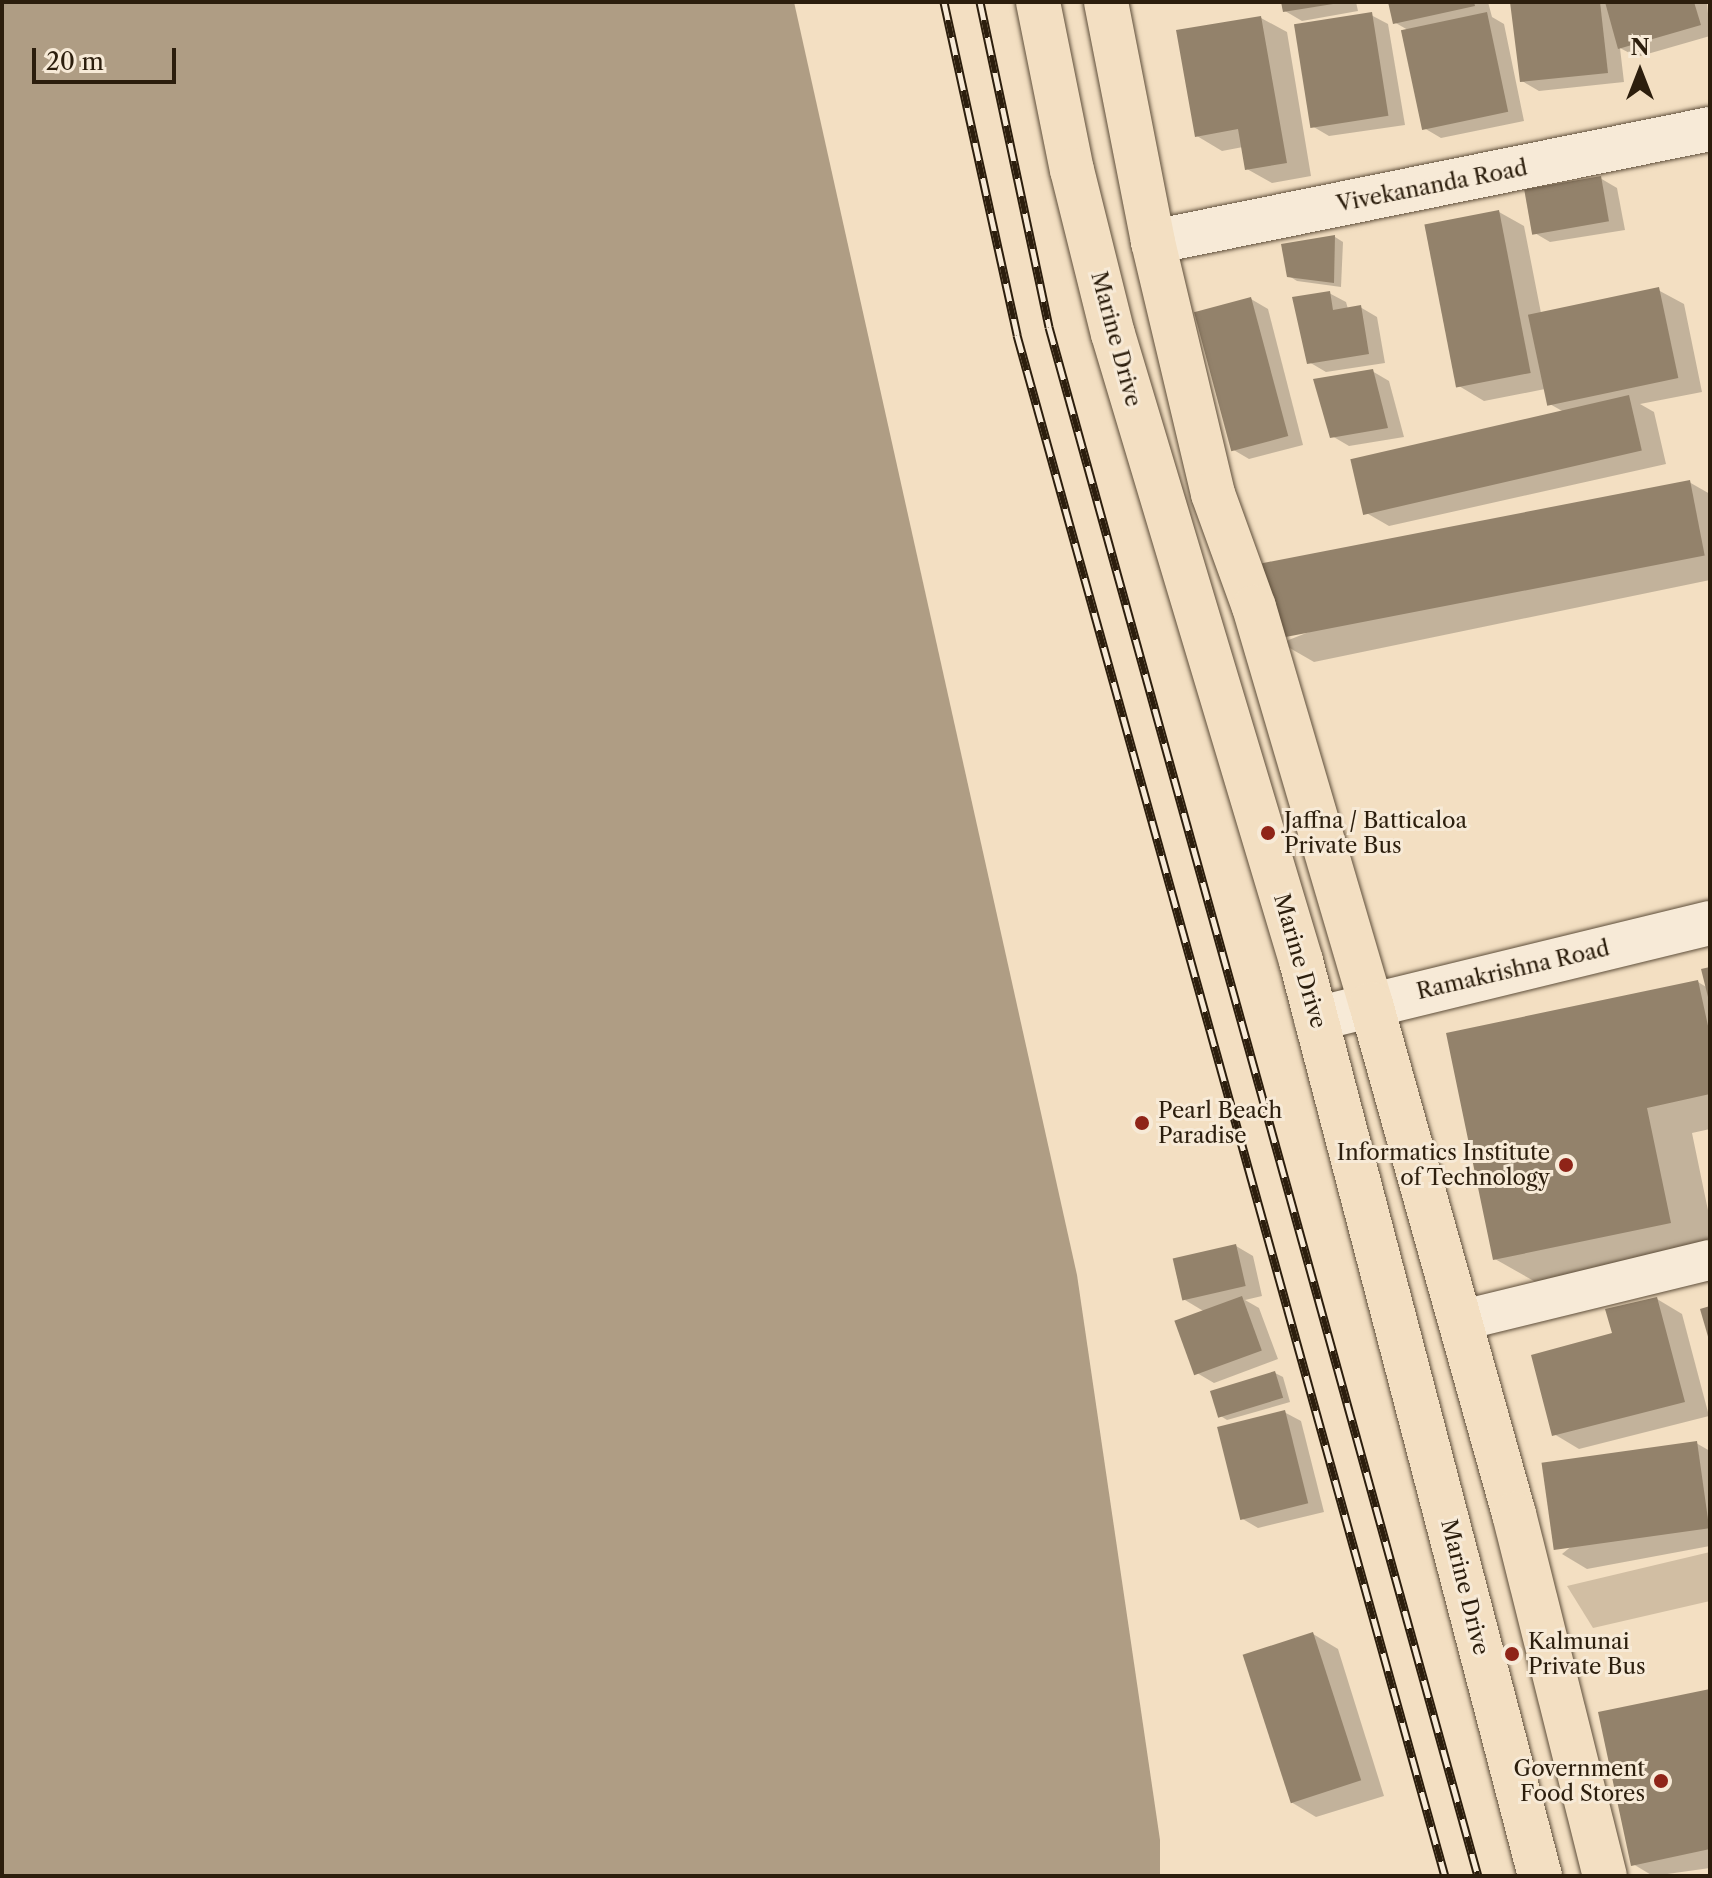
<!DOCTYPE html>
<html>
<head>
<meta charset="utf-8">
<style>
  body { margin:0 }
  #map { position:relative; width:1712px; height:1878px; overflow:hidden; background:#f3dfc2; font-family:"Libre Caslon Text",serif }
  div>[style] { position:absolute }
  [style*='--x'] { left:calc(var(--x)*1px); top:calc(var(--y)*1px); width:calc(var(--w)*1px); rotate:calc(var(--a)*1deg) }
  .green>* { inset:0; background:#d1bea3 }
  .water>* { inset:0; background:#af9d84 }
  .shadow>* { inset:0; background:#0003 }
  .building>* { inset:0; background:#93826b; transform-origin:0 0 }
  .roads { filter:drop-shadow(0 0 2px #5e4e3a) drop-shadow(0 0 2px #5e4e3a) }
  .street>* { height:40px; margin:-20px; padding:0 20px; transform-origin:20px; border-radius:20px; background:#f7ead7 }
  .secondary>* { height:44px; margin:-22px; padding:0 22px; transform-origin:22px; border-radius:22px; background:#f7ead7 }
  .primary>* { height:44px; margin:-22px; padding:0 22px; transform-origin:22px; border-radius:22px; background:#f3dfc2 }
  .rail>* { height:9px; margin-top:-4.5px; transform-origin:0; background:repeating-linear-gradient(90deg,#f7ead7 0 18px,#2c1e0d 0 36px); box-sizing:border-box; border-block:2px solid #2c1e0d }
  .dots>* { width:22px; height:22px; translate:-50% -50%; box-sizing:border-box; border:4px solid #f7ead7; border-radius:50% }
  span { translate:-50% -50%; white-space:nowrap; text-align:center; line-height:1.15; -webkit-text-stroke:6px #f7ead7; paint-order:stroke }
  .street-label { font-size:22px; color:#2c1e0d }
  .poi-label { font-size:22px; color:#2c1e0d }
  .left { translate:0 -50%; text-align:left }
  .right { translate:-100% -50%; text-align:right }
  .frame { position:absolute; inset:0; border:4px solid #2c1e0d; pointer-events:none }
  .north { position:absolute; left:1600px; top:32px; width:80px; height:80px; -webkit-text-stroke:6px #f7ead7; paint-order:stroke; rotate:0deg; font-size:22px; font-weight:700; line-height:32px; text-align:center; color:#2c1e0d }
  .north::after { content:''; display:block; margin:auto; width:28px; height:36px; background:#2c1e0d; clip-path:polygon(50% 0,100% 100%,50% 72%,0 100%) }
  .scale { position:absolute; left:32px; top:48px; width:144px; height:36px; box-sizing:border-box; border:4px solid #2c1e0d; border-top:0; padding-left:10px; font-size:24px; line-height:28px; white-space:nowrap; color:#2c1e0d; -webkit-text-stroke:6px #f7ead7; paint-order:stroke }
</style>
</head>
<body>
<div id="map">
  <div class="green">
    <div style="clip-path:polygon(1710px 1552px,1710px 1601px,1593px 1628px,1567px 1586px)"></div>
  </div>
  <div class="water">
    <div style="clip-path:polygon(2px 2px,794px 2px,1077px 1275px,1160px 1840px,1160px 1876px,2px 1876px)"></div>
  </div>
  <div class="shadow">
    <div style="clip-path:polygon(1283px 2px,1356px 2px,1358px 11px,1302px 21px,1285px 11px)"></div>
    <div style="clip-path:polygon(1390px 2px,1488px 2px,1492px 17px,1504px 24px,1524px 121px,1441px 138px,1424px 128px,1408px 30px,1394px 22px)"></div>
    <div style="clip-path:polygon(1512px 2px,1707px 2px,1710px 36px,1637px 57px,1620px 48px,1624px 82px,1539px 91px,1522px 81px)"></div>
    <div style="clip-path:polygon(1371px 15px,1388px 24px,1405px 125px,1329px 136px,1312px 126px)"></div>
    <div style="clip-path:polygon(1261px 18px,1287px 32px,1311px 176px,1272px 183px,1247px 169px,1243px 147px,1222px 151px,1197px 136px)"></div>
    <div style="clip-path:polygon(1600px 178px,1617px 188px,1625px 230px,1550px 242px,1533px 232px)"></div>
    <div style="clip-path:polygon(1499px 212px,1524px 226px,1541px 313px,1658px 290px,1684px 304px,1702px 392px,1640px 404px,1654px 412px,1666px 464px,1389px 526px,1363px 511px,1564px 412px,1548px 403px,1545px 389px,1484px 401px,1459px 386px)"></div>
    <div style="clip-path:polygon(1335px 237px,1343px 242px,1341px 287px,1297px 281px,1289px 276px,1284px 246px)"></div>
    <div style="clip-path:polygon(1329px 293px,1346px 302px,1348px 309px,1360px 307px,1377px 317px,1385px 363px,1326px 372px,1309px 362px)"></div>
    <div style="clip-path:polygon(1251px 299px,1268px 309px,1303px 445px,1249px 459px,1232px 449px)"></div>
    <div style="clip-path:polygon(1372px 371px,1389px 381px,1404px 437px,1349px 446px,1332px 436px)"></div>
    <div style="clip-path:polygon(1689px 482px,1710px 494px,1710px 580px,1314px 662px,1281px 643px)"></div>
    <div style="clip-path:polygon(1710px 969px,1710px 1129px,1692px 1133px,1710px 1220px,1710px 1250px,1541px 1285px,1495px 1259px,1698px 982px,1708px 988px)"></div>
    <div style="clip-path:polygon(1236px 1246px,1253px 1256px,1262px 1296px,1245px 1300px,1259px 1308px,1278px 1359px,1214px 1383px,1197px 1373px,1205px 1312px,1185px 1300px)"></div>
    <div style="clip-path:polygon(1657px 1299px,1682px 1314px,1709px 1416px,1579px 1449px,1554px 1434px,1614px 1335px)"></div>
    <div style="clip-path:polygon(1275px 1373px,1283px 1377px,1290px 1402px,1227px 1420px,1219px 1415px)"></div>
    <div style="clip-path:polygon(1284px 1412px,1301px 1421px,1324px 1512px,1258px 1528px,1241px 1518px)"></div>
    <div style="clip-path:polygon(1696px 1443px,1710px 1451px,1710px 1546px,1587px 1569px,1562px 1554px)"></div>
    <div style="clip-path:polygon(1313px 1634px,1338px 1649px,1384px 1796px,1316px 1817px,1291px 1802px)"></div>
    <div style="clip-path:polygon(1710px 1691px,1710px 1868px,1653px 1876px,1633px 1864px)"></div>
  </div>
  <div class="building">
    <div style="clip-path:polygon(1281px 2px,1333px 2px,1333px 4px,1283px 12px)"></div>
    <div style="clip-path:polygon(1388px 2px,1474px 2px,1475px 6px,1393px 24px)"></div>
    <div style="clip-path:polygon(1510px 2px,1600px 2px,1608px 73px,1520px 82px)"></div>
    <div style="clip-path:polygon(1605px 2px,1694px 2px,1701px 25px,1618px 49px)"></div>
    <div style="left:1372px;top:12px;width:105px;height:79px;rotate:81deg"></div>
    <div style="left:1487px;top:12px;width:102px;height:88px;rotate:78deg"></div>
    <div style="clip-path:polygon(1261px 16px,1287px 163px,1245px 170px,1238px 129px,1195px 137px,1176px 30px)"></div>
    <div style="left:1601px;top:176px;width:46px;height:78px;rotate:80deg"></div>
    <div style="left:1499px;top:210px;width:166px;height:76px;rotate:79deg"></div>
    <div style="clip-path:polygon(1335px 235px,1334px 283px,1287px 277px,1281px 244px)"></div>
    <div style="left:1659px;top:287px;width:93px;height:134px;rotate:78deg"></div>
    <div style="clip-path:polygon(1330px 291px,1333px 310px,1361px 305px,1369px 354px,1307px 364px,1292px 297px)"></div>
    <div style="left:1251px;top:297px;width:144px;height:59px;rotate:75deg"></div>
    <div style="clip-path:polygon(1373px 369px,1388px 428px,1330px 438px,1313px 379px)"></div>
    <div style="left:1629px;top:395px;width:57px;height:286px;rotate:77deg"></div>
    <div style="left:1690px;top:480px;width:77px;height:436px;rotate:79deg"></div>
    <div style="clip-path:polygon(1710px 967px,1710px 1001px,1709px 1001px,1701px 969px)"></div>
    <div style="clip-path:polygon(1698px 980px,1710px 1035px,1710px 1094px,1647px 1108px,1671px 1223px,1493px 1260px,1446px 1033px)"></div>
    <div style="left:1236px;top:1244px;width:43px;height:65px;rotate:77deg"></div>
    <div style="left:1242px;top:1296px;width:58px;height:72px;rotate:70deg"></div>
    <div style="clip-path:polygon(1657px 1297px,1685px 1402px,1552px 1436px,1531px 1355px,1612px 1333px,1605px 1309px)"></div>
    <div style="clip-path:polygon(1710px 1306px,1710px 1340px,1709px 1340px,1700px 1309px)"></div>
    <div style="left:1275px;top:1371px;width:28px;height:68px;rotate:73deg"></div>
    <div style="left:1285px;top:1410px;width:96px;height:70px;rotate:76deg"></div>
    <div style="left:1697px;top:1441px;width:88px;height:157px;rotate:82deg"></div>
    <div style="left:1313px;top:1632px;width:156px;height:74px;rotate:72deg"></div>
    <div style="clip-path:polygon(1710px 1689px,1710px 1849px,1631px 1866px,1598px 1712px)"></div>
  </div>
  <div class="roads">
    <div class="street">
      <div style="--x:1459;--y:1321;--w:258;--a:-13.7"></div>
    </div>
    <div class="secondary">
      <div style="--x:1153;--y:242;--w:568;--a:-11.47"></div>
      <div style="--x:1316;--y:1019;--w:406;--a:-13.7"></div>
    </div>
    <div class="primary">
      <div style="--x:1038;--y:2;--w:171;--a:78.6"></div>
      <div style="--x:1072;--y:170;--w:169;--a:76"></div>
      <div style="--x:1113;--y:334;--w:655;--a:73.31"></div>
      <div style="--x:1301;--y:961;--w:946;--a:75.36"></div>
      <div style="--x:1106;--y:2;--w:245;--a:78.9"></div>
      <div style="--x:1153;--y:242;--w:259;--a:76.6"></div>
      <div style="--x:1213;--y:494;--w:120;--a:70.1"></div>
      <div style="--x:1254;--y:607;--w:414;--a:73.6"></div>
      <div style="--x:1371;--y:1004;--w:530;--a:74.34"></div>
      <div style="--x:1514;--y:1514;--w:373;--a:75.9"></div>
    </div>
  </div>
  <div class="rail">
    <div style="--x:944;--y:2;--w:341;--a:77.6"></div>
    <div style="--x:1017;--y:335;--w:1599;--a:74.48"></div>
    <div style="--x:980;--y:2;--w:332;--a:78"></div>
    <div style="--x:1049;--y:327;--w:1607;--a:74.52"></div>
  </div>
  <div class="dots">
    <div style="left:1268px;top:833px;background:#8f2418"></div>
    <div style="left:1142px;top:1123px;background:#8f2418"></div>
    <div style="left:1566px;top:1165px;background:#8f2418"></div>
    <div style="left:1512px;top:1654px;background:#8f2418"></div>
    <div style="left:1661px;top:1781px;background:#8f2418"></div>
  </div>
  <div class="street-label">
    <span style="left:1432px;top:186px;rotate:-11deg">Vivekananda Road</span>
    <span style="left:1116px;top:339px;rotate:75deg">Marine Drive</span>
    <span style="left:1300px;top:961px;rotate:74deg">Marine Drive</span>
    <span style="left:1513px;top:970px;rotate:-13deg">Ramakrishna Road</span>
    <span style="left:1465px;top:1587px;rotate:76deg">Marine Drive</span>
  </div>
  <div class="poi-label">
    <span class="left" style="left:1284px;top:833px">Jaffna / Batticaloa<br>Private Bus</span>
    <span class="left" style="left:1158px;top:1123px">Pearl Beach<br>Paradise</span>
    <span class="right" style="left:1550px;top:1165px">Informatics Institute<br>of Technology</span>
    <span class="left" style="left:1528px;top:1654px">Kalmunai<br>Private Bus</span>
    <span class="right" style="left:1645px;top:1781px">Government<br>Food Stores</span>
  </div>
  <div class="frame"></div>
  <div class="north">N</div>
  <div class="scale">20 m</div>
</div>
</body>
</html>
